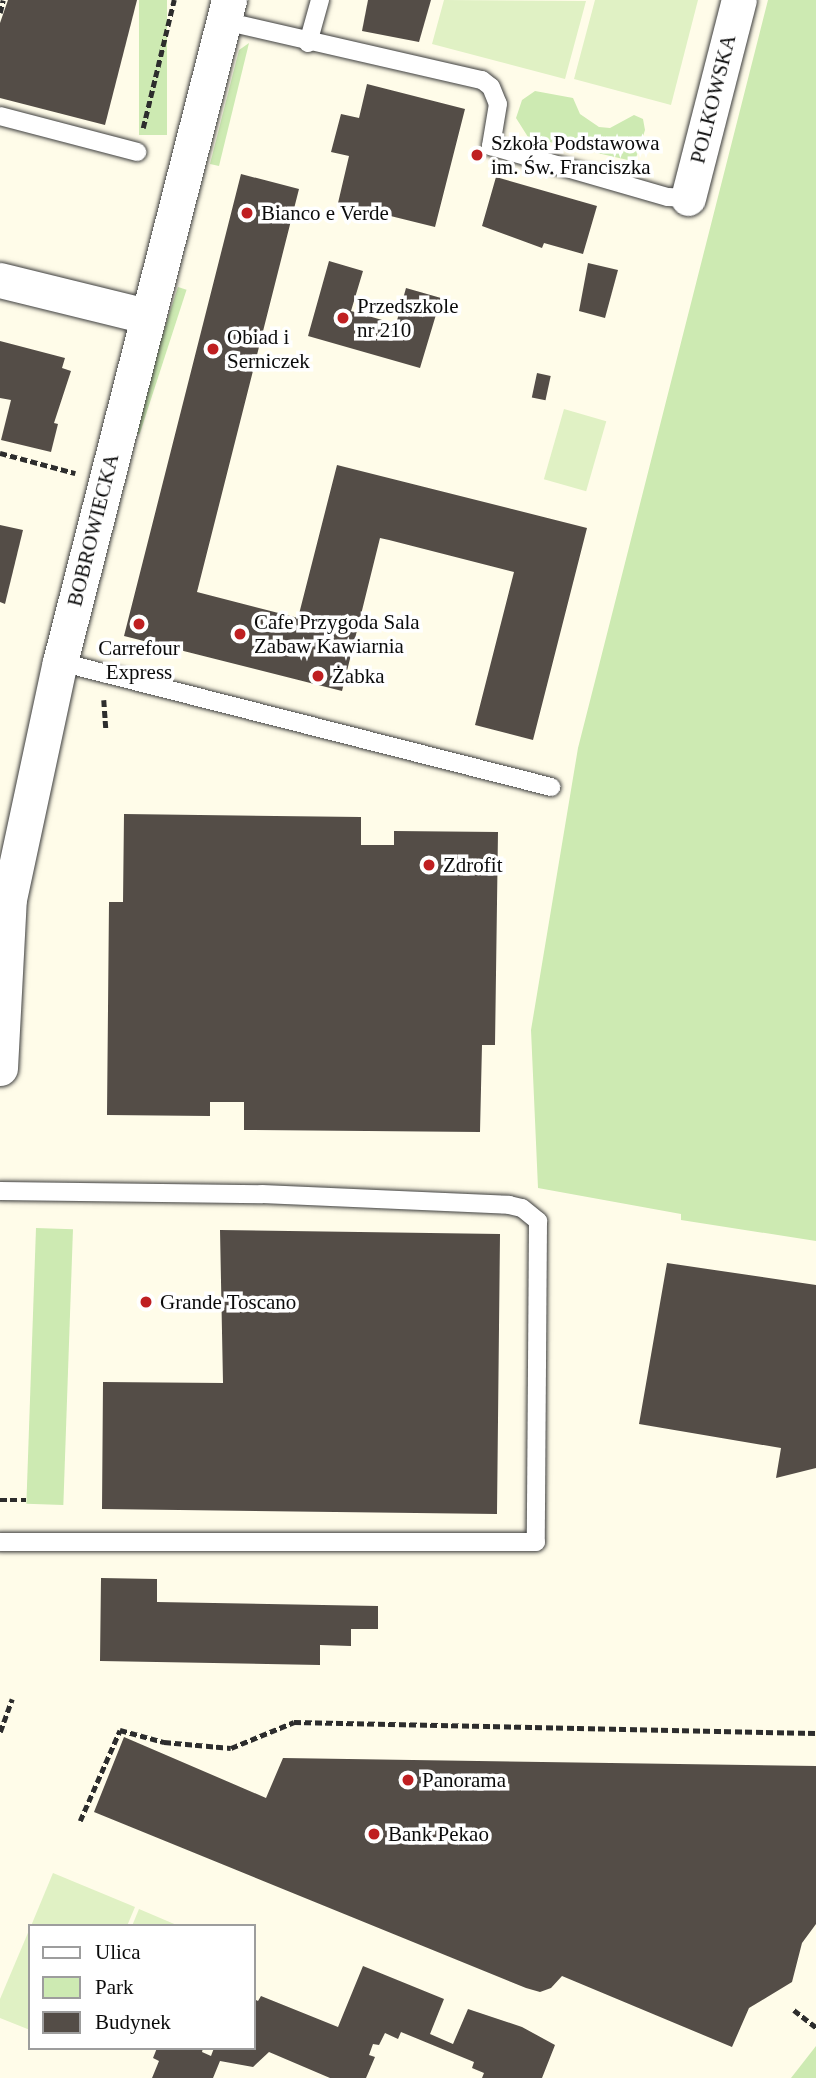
<!DOCTYPE html>
<html>
<head>
<meta charset="utf-8">
<style>
  body { margin:0 }
  #map { position:relative; width:816px; height:2078px; overflow:hidden; background:#fffce9; font-family:"Times New Roman",serif }
  div>[style] { position:absolute }
  [style*='--x'] { left:calc(var(--x)*1px); top:calc(var(--y)*1px); width:calc(var(--w)*1px); rotate:calc(var(--a)*1deg) }
  .green>* { inset:0; background:#cdeab2; transform-origin:0 0 }
  .pitch>* { inset:0; background:#e0f1c4; transform-origin:0 0 }
  .building>* { inset:0; background:#544d47; transform-origin:0 0 }
  .path>* { height:4.5px; margin-top:-2.25px; transform-origin:0; background:repeating-linear-gradient(90deg,#2d2d2d 0 7px,transparent 0 10.5px) }
  .roads { filter:drop-shadow(0 0 2px #3e3e3e) drop-shadow(0 0 2px #3e3e3e) }
  .service>* { height:18px; margin:-9px; padding:0 9px; transform-origin:9px; border-radius:9px; background:#fff }
  .minor>* { height:35px; margin:-17.5px; padding:0 17.5px; transform-origin:17.5px; border-radius:17.5px; background:#fff }
  .dots>* { width:19px; height:19px; translate:-50% -50%; box-sizing:border-box; border:4px solid #fff; border-radius:50% }
  span { translate:-50% -50%; white-space:nowrap; text-align:center; line-height:1.15; -webkit-text-stroke:7px #fff; paint-order:stroke }
  .street-label { font-size:21px; color:#0b0b0b }
  .poi-label { font-size:21px; color:#0b0b0b }
  .left { translate:0 -50%; text-align:left }
  .legend { position:absolute; left:28px; top:1924px; width:228px; height:126px; box-sizing:border-box; background:#fff; border:2px solid #9d9d9d; margin:0; padding:9px 12px; list-style:none; font-size:21px; color:#0b0b0b }
  .legend li { display:flex; align-items:center; gap:14px; height:35px }
  .legend b { width:35px; border:2px solid #9d9d9d }
</style>
</head>
<body>
<div id="map">
  <div class="green">
    <div style="left:139px;top:0;width:28px;height:135px"></div>
    <div style="clip-path:polygon(768px 0,816px 0,816px 1241px,681px 1220px,681px 1214px,538px 1188px,531px 1030px,578px 748px)"></div>
    <div style="clip-path:polygon(249px 43px,219px 166px,210px 164px,239px 50px)"></div>
    <div style="clip-path:polygon(535px 91px,573px 98px,580px 114px,599px 127px,610px 128px,634px 115px,643px 119px,645px 130px,636px 158px,632px 161px,528px 137px,516px 118px,522px 100px)"></div>
    <div style="left:178px;top:287px;width:9px;height:152px;rotate:18deg"></div>
    <div style="left:36px;top:1228px;width:37px;height:276px;rotate:2deg"></div>
    <div style="clip-path:polygon(816px 2046px,816px 2078px,791px 2078px)"></div>
  </div>
  <div class="pitch">
    <div style="clip-path:polygon(444px 0,586px 1px,565px 79px,432px 44px)"></div>
    <div style="clip-path:polygon(595px 0,698px 0,671px 105px,574px 79px)"></div>
    <div style="left:564px;top:409px;width:44px;height:73px;rotate:16deg"></div>
    <div style="clip-path:polygon(53px 1873px,135px 1907px,127px 1926px,31px 1926px)"></div>
    <div style="clip-path:polygon(139px 1909px,179px 1926px,132px 1926px)"></div>
    <div style="clip-path:polygon(30px 1928px,30px 2030px,0 2018px,0 1999px)"></div>
  </div>
  <div class="building">
    <div style="clip-path:polygon(8px 0,137px 0,105px 125px,0 98px,0 23px)"></div>
    <div style="clip-path:polygon(368px 0,431px 0,419px 42px,362px 31px)"></div>
    <div style="clip-path:polygon(367px 84px,465px 109px,435px 227px,338px 203px,349px 156px,331px 152px,341px 114px,359px 118px)"></div>
    <div style="clip-path:polygon(241px 174px,299px 189px,197px 592px,298px 618px,337px 465px,587px 528px,533px 740px,475px 725px,514px 572px,389px 540px,380px 538px,342px 691px,124px 636px)"></div>
    <div style="clip-path:polygon(496px 177px,597px 206px,583px 254px,544px 243px,542px 248px,482px 226px)"></div>
    <div style="clip-path:polygon(329px 261px,363px 271px,351px 311px,396px 324px,406px 288px,441px 298px,420px 368px,308px 336px)"></div>
    <div style="clip-path:polygon(588px 263px,618px 270px,605px 318px,579px 311px)"></div>
    <div style="clip-path:polygon(0 341px,65px 358px,62px 368px,71px 371px,54px 423px,58px 424px,51px 452px,1px 440px,11px 400px,0 398px)"></div>
    <div style="left:537px;top:373px;width:14px;height:25px;rotate:12deg"></div>
    <div style="clip-path:polygon(0 525px,23px 530px,5px 604px,0 602px)"></div>
    <div style="clip-path:polygon(124px 814px,361px 817px,361px 845px,394px 845px,394px 831px,498px 832px,495px 1045px,482px 1045px,480px 1132px,244px 1130px,244px 1102px,210px 1102px,210px 1116px,107px 1115px,109px 902px,123px 902px)"></div>
    <div style="clip-path:polygon(220px 1230px,500px 1234px,497px 1514px,102px 1509px,103px 1382px,223px 1383px)"></div>
    <div style="clip-path:polygon(667px 1263px,816px 1285px,816px 1468px,776px 1478px,781px 1448px,639px 1424px)"></div>
    <div style="clip-path:polygon(101px 1578px,157px 1579px,157px 1602px,378px 1606px,378px 1629px,351px 1629px,351px 1646px,320px 1645px,320px 1665px,100px 1661px)"></div>
    <div style="clip-path:polygon(124px 1737px,266px 1798px,283px 1758px,816px 1766px,816px 1924px,802px 1943px,792px 1982px,749px 2008px,732px 2047px,562px 1976px,551px 1988px,540px 1992px,526px 1988px,94px 1812px)"></div>
    <div style="clip-path:polygon(363px 1966px,444px 1999px,430px 2034px,453px 2044px,468px 2009px,522px 2027px,555px 2045px,542px 2078px,482px 2078px,484px 2073px,472px 2068px,474px 2062px,401px 2032px,398px 2039px,385px 2033px,379px 2045px,373px 2044px,369px 2055px,375px 2057px,366px 2078px,330px 2078px,269px 2052px,253px 2067px,220px 2061px,213px 2078px,152px 2078px,159px 2061px,153px 2058px,157px 2048px,203px 2048px,202px 2052px,211px 2056px,214px 2048px,254px 2048px,254px 1999px,258px 2001px,261px 1996px,338px 2027px)"></div>
  </div>
  <div class="path">
    <div style="--x:0;--y:13;--w:13;--a:-77"></div>
    <div style="--x:143;--y:128;--w:132;--a:-76.4"></div>
    <div style="--x:0;--y:453;--w:78;--a:14.9"></div>
    <div style="--x:104;--y:700;--w:31;--a:86"></div>
    <div style="--x:0;--y:1500;--w:26;--a:0"></div>
    <div style="--x:0;--y:1732;--w:35;--a:-70"></div>
    <div style="--x:80;--y:1821;--w:99;--a:-66.3"></div>
    <div style="--x:120;--y:1730;--w:46;--a:15.3"></div>
    <div style="--x:164;--y:1742;--w:67;--a:5.1"></div>
    <div style="--x:231;--y:1748;--w:68;--a:-22.4"></div>
    <div style="--x:294;--y:1722;--w:522;--a:1.21"></div>
    <div style="--x:794;--y:2010;--w:28;--a:38"></div>
  </div>
  <div class="roads">
    <div class="service">
      <div style="--x:224;--y:21;--w:265;--a:12.9"></div>
      <div style="--x:482;--y:80;--w:11;--a:38"></div>
      <div style="--x:491;--y:87;--w:18;--a:68"></div>
      <div style="--x:498;--y:104;--w:43;--a:99.5"></div>
      <div style="--x:491;--y:146;--w:184;--a:16.1"></div>
      <div style="--x:668;--y:197;--w:20;--a:3"></div>
      <div style="--x:308;--y:43;--w:45;--a:-74.4"></div>
      <div style="--x:0;--y:116;--w:142;--a:14.7"></div>
      <div style="--x:60;--y:662;--w:507;--a:14.28"></div>
      <div style="--x:0;--y:1191;--w:262;--a:0.7"></div>
      <div style="--x:262;--y:1194;--w:247;--a:2.5"></div>
      <div style="--x:509;--y:1205;--w:13;--a:13"></div>
      <div style="--x:522;--y:1208;--w:21;--a:39"></div>
      <div style="--x:538;--y:1221;--w:321;--a:90.4"></div>
      <div style="--x:536;--y:1542;--w:536;--a:180"></div>
    </div>
    <div class="minor">
      <div style="--x:688;--y:198;--w:204;--a:-75.6"></div>
      <div style="--x:0;--y:280;--w:151;--a:13.8"></div>
      <div style="--x:0;--y:1068;--w:169;--a:-87"></div>
      <div style="--x:9;--y:899;--w:242;--a:-77.9"></div>
      <div style="--x:60;--y:662;--w:683;--a:-75.68"></div>
    </div>
  </div>
  <div class="dots">
    <div style="left:477px;top:155px;background:#bf1f21"></div>
    <div style="left:247px;top:213px;background:#bf1f21"></div>
    <div style="left:343px;top:318px;background:#bf1f21"></div>
    <div style="left:213px;top:349px;background:#bf1f21"></div>
    <div style="left:139px;top:624px;background:#bf1f21"></div>
    <div style="left:240px;top:634px;background:#bf1f21"></div>
    <div style="left:318px;top:676px;background:#bf1f21"></div>
    <div style="left:429px;top:865px;background:#bf1f21"></div>
    <div style="left:146px;top:1302px;background:#bf1f21"></div>
    <div style="left:408px;top:1780px;background:#bf1f21"></div>
    <div style="left:374px;top:1834px;background:#bf1f21"></div>
  </div>
  <div class="street-label">
    <span style="left:713px;top:99px;rotate:-76deg">POLKOWSKA</span>
    <span style="left:93px;top:530px;rotate:-76deg">BOBROWIECKA</span>
  </div>
  <div class="poi-label">
    <span class="left" style="left:491px;top:155px">Szkoła Podstawowa<br>im. Św. Franciszka</span>
    <span class="left" style="left:261px;top:213px">Bianco e Verde</span>
    <span class="left" style="left:357px;top:318px">Przedszkole<br>nr 210</span>
    <span class="left" style="left:227px;top:349px">Obiad i<br>Serniczek</span>
    <span class="left" style="left:254px;top:634px">Cafe Przygoda Sala<br>Zabaw Kawiarnia</span>
    <span style="left:139px;top:660px">Carrefour<br>Express</span>
    <span class="left" style="left:332px;top:676px">Żabka</span>
    <span class="left" style="left:443px;top:865px">Zdrofit</span>
    <span class="left" style="left:160px;top:1302px">Grande Toscano</span>
    <span class="left" style="left:422px;top:1780px">Panorama</span>
    <span class="left" style="left:388px;top:1834px">Bank Pekao</span>
  </div>
  <ul class="legend">
  <li><b style="height:9px;background:#fff"></b>Ulica</li>
  <li><b style="height:19px;background:#cdeab2"></b>Park</li>
  <li><b style="height:19px;background:#544d47"></b>Budynek</li>
  </ul>
</div>
</body>
</html>
